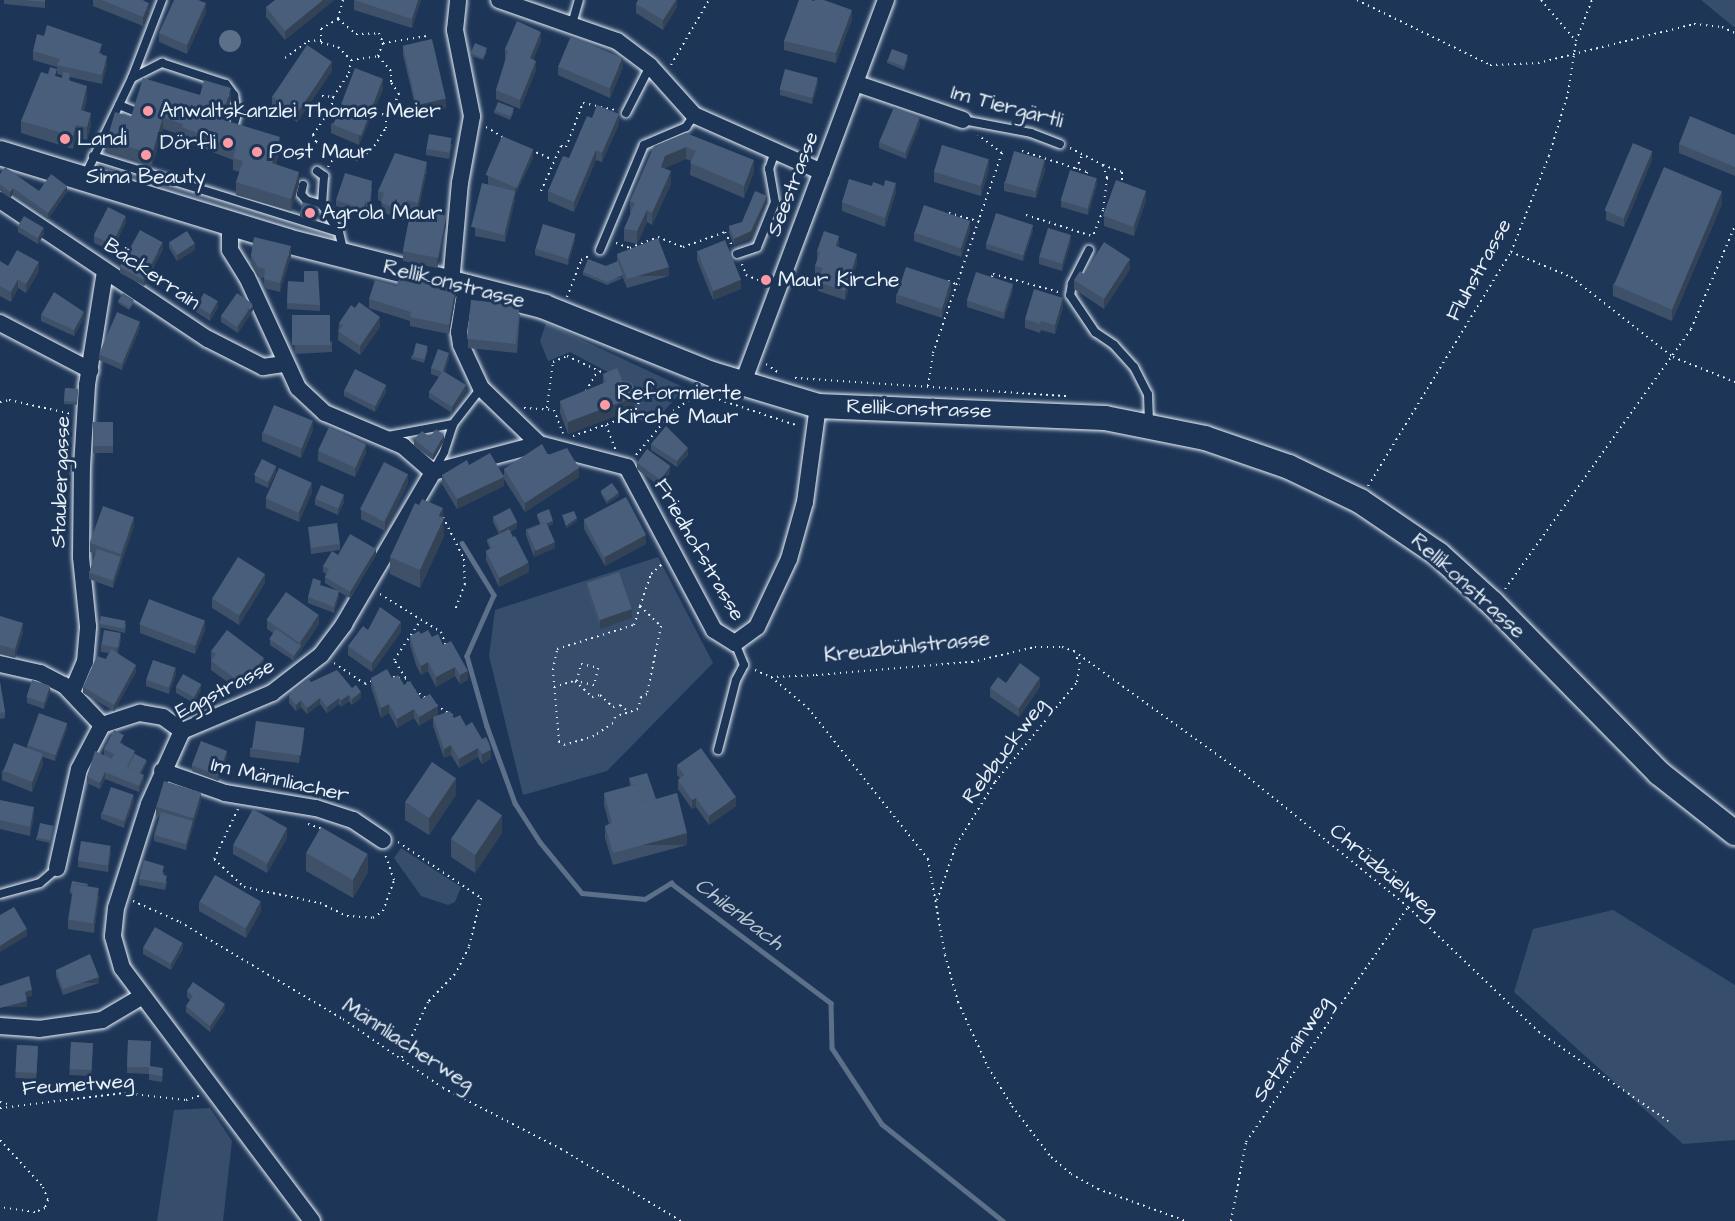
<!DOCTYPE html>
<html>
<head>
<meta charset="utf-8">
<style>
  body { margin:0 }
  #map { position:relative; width:1735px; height:1221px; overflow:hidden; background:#1d3557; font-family:"Architects Daughter",sans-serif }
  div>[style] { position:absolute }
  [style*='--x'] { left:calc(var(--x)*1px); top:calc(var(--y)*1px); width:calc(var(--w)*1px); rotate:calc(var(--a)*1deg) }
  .green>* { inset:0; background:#374d6c }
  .water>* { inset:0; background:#5d7089 }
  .round { border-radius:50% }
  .stream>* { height:4.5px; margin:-2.25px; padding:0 2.25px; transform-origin:2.25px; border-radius:2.25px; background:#5d7089 }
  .path>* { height:2px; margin-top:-1px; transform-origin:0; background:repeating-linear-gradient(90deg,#e8f1f8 0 1.5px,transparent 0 6px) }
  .roads { filter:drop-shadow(0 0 2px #e8f1f8) drop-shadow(0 0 2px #e8f1f8) }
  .lane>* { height:8px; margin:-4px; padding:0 4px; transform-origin:4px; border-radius:4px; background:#1d3557 }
  .street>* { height:16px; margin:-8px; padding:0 8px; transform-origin:8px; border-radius:8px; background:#1d3557 }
  .secondary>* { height:24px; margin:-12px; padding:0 12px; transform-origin:12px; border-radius:12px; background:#1d3557 }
  .wall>* { inset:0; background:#3f5169; transform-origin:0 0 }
  .shaded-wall>* { inset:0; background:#334255; transform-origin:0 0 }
  .building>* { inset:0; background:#495e7a; transform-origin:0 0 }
  .dots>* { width:16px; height:16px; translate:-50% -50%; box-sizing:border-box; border:3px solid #1d3557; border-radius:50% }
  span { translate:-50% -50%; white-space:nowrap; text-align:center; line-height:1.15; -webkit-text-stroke:6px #1d3557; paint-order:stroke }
  .street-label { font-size:21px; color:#e8f1f8 }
  .poi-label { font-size:21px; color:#e8f1f8 }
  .left { translate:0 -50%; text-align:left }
  .right { translate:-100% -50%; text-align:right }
  .water-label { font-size:22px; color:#b7c4d1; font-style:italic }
</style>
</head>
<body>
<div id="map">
  <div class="green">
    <div style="clip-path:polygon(1701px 0,1735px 0,1735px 27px,1734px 27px)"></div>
    <div style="clip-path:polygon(546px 323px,685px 388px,650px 426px,631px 414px,642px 390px,570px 352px,548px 361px,540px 341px)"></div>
    <div style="clip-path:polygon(658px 557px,713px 663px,607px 771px,523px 795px,489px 656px,495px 610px)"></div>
    <div style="clip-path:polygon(401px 848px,461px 887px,455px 902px,448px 905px,421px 896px,394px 858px)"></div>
    <div style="clip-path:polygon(1613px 910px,1735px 985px,1735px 1140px,1683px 1144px,1514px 992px,1533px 929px)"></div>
    <div style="clip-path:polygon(210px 1108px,232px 1141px,223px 1221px,157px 1221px,174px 1110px)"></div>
  </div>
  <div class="water">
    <div class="round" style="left:219px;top:30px;width:22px;height:22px"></div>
  </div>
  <div class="stream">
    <div style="--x:462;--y:543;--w:61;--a:58.4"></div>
    <div style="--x:494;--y:595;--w:67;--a:113.9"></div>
    <div style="--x:467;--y:656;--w:73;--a:74.1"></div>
    <div style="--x:487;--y:726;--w:82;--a:70"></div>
    <div style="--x:515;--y:803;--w:46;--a:57.3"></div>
    <div style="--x:540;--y:842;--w:66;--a:50.5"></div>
    <div style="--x:582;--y:893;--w:63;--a:5.4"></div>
    <div style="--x:645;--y:899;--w:31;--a:-32"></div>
    <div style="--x:671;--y:883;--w:200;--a:36.9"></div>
    <div style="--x:831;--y:1003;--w:45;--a:88.7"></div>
    <div style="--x:832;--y:1048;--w:91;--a:56.7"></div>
    <div style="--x:882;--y:1124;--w:155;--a:38.7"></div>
  </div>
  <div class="path">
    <div style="--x:343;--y:0;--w:20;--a:105"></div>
    <div style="--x:338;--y:19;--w:23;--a:40"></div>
    <div style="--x:356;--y:34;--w:23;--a:-2"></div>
    <div style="--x:379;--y:33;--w:11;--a:68"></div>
    <div style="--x:383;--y:43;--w:45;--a:-9"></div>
    <div style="--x:1357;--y:0;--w:148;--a:26"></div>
    <div style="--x:1490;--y:65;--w:48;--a:-2.4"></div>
    <div style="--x:1538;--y:63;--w:161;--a:-14"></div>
    <div style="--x:1694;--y:24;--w:28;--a:6"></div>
    <div style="--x:1722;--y:27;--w:14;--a:25"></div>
    <div style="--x:1541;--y:0;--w:54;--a:49.5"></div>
    <div style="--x:338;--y:19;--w:20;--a:150"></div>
    <div style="--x:321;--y:29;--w:14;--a:90"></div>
    <div style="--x:321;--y:43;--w:17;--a:13"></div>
    <div style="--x:338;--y:47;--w:18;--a:45"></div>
    <div style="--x:351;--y:60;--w:27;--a:-8"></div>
    <div style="--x:378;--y:56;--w:14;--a:-69"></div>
    <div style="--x:285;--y:58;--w:29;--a:-36"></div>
    <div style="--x:308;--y:41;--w:13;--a:-4"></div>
    <div style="--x:671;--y:65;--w:75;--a:-59.7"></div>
    <div style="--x:322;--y:96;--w:11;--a:5"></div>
    <div style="--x:333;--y:97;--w:29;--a:-56"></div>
    <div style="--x:349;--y:73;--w:13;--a:-81"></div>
    <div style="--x:333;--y:97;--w:12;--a:99"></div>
    <div style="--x:331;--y:109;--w:32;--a:125"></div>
    <div style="--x:313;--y:135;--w:8;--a:67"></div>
    <div style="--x:316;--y:142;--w:15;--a:16"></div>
    <div style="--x:330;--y:146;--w:10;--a:45"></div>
    <div style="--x:376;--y:113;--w:10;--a:11"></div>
    <div style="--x:386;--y:115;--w:6;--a:-39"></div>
    <div style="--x:391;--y:111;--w:19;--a:-65"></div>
    <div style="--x:399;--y:94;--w:14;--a:-124"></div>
    <div style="--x:391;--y:82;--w:11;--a:-90"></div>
    <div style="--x:391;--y:71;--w:20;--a:-131"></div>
    <div style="--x:486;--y:127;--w:21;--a:31"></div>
    <div style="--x:1070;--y:148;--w:37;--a:27"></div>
    <div style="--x:1103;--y:165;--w:14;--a:73"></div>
    <div style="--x:1107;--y:178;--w:32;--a:97"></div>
    <div style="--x:1103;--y:210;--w:30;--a:111"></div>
    <div style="--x:531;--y:150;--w:24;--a:24"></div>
    <div style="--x:1022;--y:151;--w:68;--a:17.9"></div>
    <div style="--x:1087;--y:172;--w:3;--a:108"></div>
    <div style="--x:1103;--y:165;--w:20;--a:20"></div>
    <div style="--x:1122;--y:172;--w:12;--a:90"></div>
    <div style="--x:328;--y:167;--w:17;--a:-57"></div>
    <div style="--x:337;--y:153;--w:20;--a:20"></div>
    <div style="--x:356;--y:160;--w:17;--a:-31"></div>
    <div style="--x:371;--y:151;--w:27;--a:-57"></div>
    <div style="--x:386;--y:128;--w:13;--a:-90"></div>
    <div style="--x:1076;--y:169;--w:17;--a:-66"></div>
    <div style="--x:541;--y:191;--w:49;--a:-66"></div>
    <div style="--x:561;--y:146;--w:5;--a:11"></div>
    <div style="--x:566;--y:147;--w:47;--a:-68.9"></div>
    <div style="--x:583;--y:103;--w:33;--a:12"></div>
    <div style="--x:949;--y:213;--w:32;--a:16"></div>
    <div style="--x:1026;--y:215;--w:69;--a:17.7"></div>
    <div style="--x:616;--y:243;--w:15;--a:20"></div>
    <div style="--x:630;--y:248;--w:30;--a:-21"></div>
    <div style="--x:658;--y:237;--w:27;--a:22"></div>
    <div style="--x:683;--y:247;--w:45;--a:-19.7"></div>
    <div style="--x:725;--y:232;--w:16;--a:63"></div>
    <div style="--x:1511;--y:252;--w:65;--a:22.6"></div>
    <div style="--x:1571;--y:277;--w:130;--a:38.1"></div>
    <div style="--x:1673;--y:357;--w:67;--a:22"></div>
    <div style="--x:742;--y:264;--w:12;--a:70"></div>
    <div style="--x:746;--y:275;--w:18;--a:22"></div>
    <div style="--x:992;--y:277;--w:3;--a:-72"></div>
    <div style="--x:993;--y:274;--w:68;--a:15.3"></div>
    <div style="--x:948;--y:281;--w:12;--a:20"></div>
    <div style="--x:567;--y:297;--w:40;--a:-69"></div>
    <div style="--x:581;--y:260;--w:9;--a:-27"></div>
    <div style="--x:766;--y:364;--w:16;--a:35"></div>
    <div style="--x:795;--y:378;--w:274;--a:3.8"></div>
    <div style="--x:928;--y:386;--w:33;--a:-81"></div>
    <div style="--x:933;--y:353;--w:212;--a:-71"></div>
    <div style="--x:1002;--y:153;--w:30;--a:-143"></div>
    <div style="--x:586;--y:391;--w:24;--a:-60"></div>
    <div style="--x:702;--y:394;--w:102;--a:18.3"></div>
    <div style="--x:0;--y:402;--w:9;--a:-13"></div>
    <div style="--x:9;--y:400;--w:64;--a:12.7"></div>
    <div style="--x:524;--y:408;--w:30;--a:4"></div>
    <div style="--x:554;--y:410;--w:25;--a:69"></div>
    <div style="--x:547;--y:408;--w:46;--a:-82.6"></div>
    <div style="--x:553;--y:362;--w:15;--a:-23"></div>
    <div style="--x:567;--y:356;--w:43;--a:24.8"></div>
    <div style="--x:606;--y:425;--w:26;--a:69"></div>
    <div style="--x:573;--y:436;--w:64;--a:-19.3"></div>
    <div style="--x:633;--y:415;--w:17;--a:-65"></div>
    <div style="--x:640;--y:400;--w:10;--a:-101"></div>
    <div style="--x:638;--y:390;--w:7;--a:-153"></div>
    <div style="--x:636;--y:455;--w:57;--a:-49.9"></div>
    <div style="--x:673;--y:411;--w:37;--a:-34"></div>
    <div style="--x:1368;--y:486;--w:274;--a:-58.6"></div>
    <div style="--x:1511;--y:252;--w:103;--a:-68.4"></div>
    <div style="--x:1549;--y:156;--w:66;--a:-73.2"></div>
    <div style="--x:1568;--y:93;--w:53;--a:-81.3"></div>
    <div style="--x:1576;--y:41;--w:44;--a:-68.7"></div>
    <div style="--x:443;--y:517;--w:47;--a:63.4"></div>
    <div style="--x:464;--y:559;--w:25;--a:88"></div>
    <div style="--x:465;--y:584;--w:28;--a:111"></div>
    <div style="--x:1505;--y:589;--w:320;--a:-54.4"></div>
    <div style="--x:1691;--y:329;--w:112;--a:-66.9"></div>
    <div style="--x:380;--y:594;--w:72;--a:31.9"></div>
    <div style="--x:441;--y:632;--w:15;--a:70"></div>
    <div style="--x:640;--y:606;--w:29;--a:44"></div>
    <div style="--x:661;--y:626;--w:69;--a:101.6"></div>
    <div style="--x:647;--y:694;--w:7;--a:153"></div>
    <div style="--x:641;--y:697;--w:12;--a:104"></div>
    <div style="--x:638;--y:709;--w:24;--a:161"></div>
    <div style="--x:615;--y:717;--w:6;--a:108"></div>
    <div style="--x:613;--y:723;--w:23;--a:146"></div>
    <div style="--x:594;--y:736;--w:30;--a:163"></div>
    <div style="--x:565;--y:745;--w:7;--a:-153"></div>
    <div style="--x:559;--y:742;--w:72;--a:-94.8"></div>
    <div style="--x:553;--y:670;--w:21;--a:-79"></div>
    <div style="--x:557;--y:649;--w:81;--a:-17.3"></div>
    <div style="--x:634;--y:625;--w:20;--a:-72"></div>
    <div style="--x:640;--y:606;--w:34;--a:-71"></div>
    <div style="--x:651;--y:574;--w:15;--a:-42"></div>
    <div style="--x:334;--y:663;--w:37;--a:34"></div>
    <div style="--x:365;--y:684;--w:8;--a:-23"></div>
    <div style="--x:581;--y:664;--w:17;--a:13"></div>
    <div style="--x:598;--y:668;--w:17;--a:103"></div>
    <div style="--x:594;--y:685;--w:17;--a:-167"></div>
    <div style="--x:577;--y:681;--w:17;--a:-77"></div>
    <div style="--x:755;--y:670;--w:17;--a:24"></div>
    <div style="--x:771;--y:677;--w:45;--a:-2.5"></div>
    <div style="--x:816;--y:675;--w:157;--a:-4.8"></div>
    <div style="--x:972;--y:662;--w:65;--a:-13.4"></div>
    <div style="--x:1035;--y:647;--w:27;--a:0"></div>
    <div style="--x:1062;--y:647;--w:13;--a:18"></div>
    <div style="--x:1074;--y:651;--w:210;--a:35.9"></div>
    <div style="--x:1244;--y:774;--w:211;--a:39"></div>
    <div style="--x:1408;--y:907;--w:181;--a:43.7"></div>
    <div style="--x:1539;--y:1032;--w:157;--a:34.6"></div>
    <div style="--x:387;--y:676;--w:19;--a:9"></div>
    <div style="--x:771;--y:677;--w:48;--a:40"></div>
    <div style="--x:808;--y:708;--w:193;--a:51.5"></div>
    <div style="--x:928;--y:859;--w:97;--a:80"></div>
    <div style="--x:945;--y:955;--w:49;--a:74.5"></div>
    <div style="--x:958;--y:1002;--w:72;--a:65.2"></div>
    <div style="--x:988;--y:1067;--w:46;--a:58.4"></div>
    <div style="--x:1012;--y:1106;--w:64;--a:52.6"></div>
    <div style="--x:1051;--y:1157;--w:26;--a:40"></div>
    <div style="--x:1071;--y:1174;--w:31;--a:29"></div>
    <div style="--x:1098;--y:1189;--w:94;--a:20"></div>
    <div style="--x:575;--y:681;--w:23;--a:43"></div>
    <div style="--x:592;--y:697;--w:8;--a:-14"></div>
    <div style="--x:600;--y:695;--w:18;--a:43"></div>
    <div style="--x:613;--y:707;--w:7;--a:-16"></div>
    <div style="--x:620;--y:705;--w:11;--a:38"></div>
    <div style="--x:409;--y:683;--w:27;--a:-123"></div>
    <div style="--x:394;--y:660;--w:48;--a:-56"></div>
    <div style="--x:554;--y:687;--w:21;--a:-17"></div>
    <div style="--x:414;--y:690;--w:14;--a:34"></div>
    <div style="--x:436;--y:705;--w:24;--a:33"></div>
    <div style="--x:238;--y:809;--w:55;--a:115.6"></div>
    <div style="--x:214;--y:859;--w:41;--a:43"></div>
    <div style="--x:244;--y:887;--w:78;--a:11.9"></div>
    <div style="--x:320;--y:903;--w:30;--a:26"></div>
    <div style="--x:347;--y:916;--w:26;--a:4"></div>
    <div style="--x:373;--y:918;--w:12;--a:-35"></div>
    <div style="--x:383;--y:911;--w:33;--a:-70"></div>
    <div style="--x:394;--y:880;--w:28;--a:-109"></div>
    <div style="--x:308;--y:824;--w:16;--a:18"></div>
    <div style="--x:398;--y:842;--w:100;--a:34"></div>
    <div style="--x:481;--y:898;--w:50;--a:103.8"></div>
    <div style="--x:469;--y:947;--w:30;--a:117"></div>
    <div style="--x:455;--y:974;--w:39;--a:134"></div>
    <div style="--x:428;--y:1002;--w:63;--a:115.3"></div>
    <div style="--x:937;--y:900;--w:58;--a:-70.9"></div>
    <div style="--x:956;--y:845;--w:74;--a:-58.2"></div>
    <div style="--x:995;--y:782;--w:129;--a:-50.6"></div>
    <div style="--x:1077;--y:682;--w:18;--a:-81"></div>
    <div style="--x:1080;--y:664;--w:11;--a:-117"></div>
    <div style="--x:133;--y:901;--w:51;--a:24.1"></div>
    <div style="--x:180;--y:922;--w:190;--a:30.8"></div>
    <div style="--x:343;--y:1019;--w:121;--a:34.6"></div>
    <div style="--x:443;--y:1088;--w:133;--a:27.3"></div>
    <div style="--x:561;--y:1149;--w:140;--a:31"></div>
    <div style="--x:0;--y:1102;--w:11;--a:15"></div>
    <div style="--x:0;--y:1108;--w:125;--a:-6.9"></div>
    <div style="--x:124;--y:1093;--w:62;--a:6.4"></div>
    <div style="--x:186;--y:1100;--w:14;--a:-17"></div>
    <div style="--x:0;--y:1140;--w:64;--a:47.5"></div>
    <div style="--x:43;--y:1187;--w:14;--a:69"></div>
    <div style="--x:48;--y:1200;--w:9;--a:111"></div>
    <div style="--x:45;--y:1208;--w:11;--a:158"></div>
    <div style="--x:35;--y:1212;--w:35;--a:-172"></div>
    <div style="--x:1231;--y:1221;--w:80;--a:-79.2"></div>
    <div style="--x:1246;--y:1142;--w:285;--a:-55.4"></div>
  </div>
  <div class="roads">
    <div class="lane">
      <div style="--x:572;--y:24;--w:25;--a:-74"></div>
      <div style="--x:132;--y:78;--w:34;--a:-27"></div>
      <div style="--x:162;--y:63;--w:67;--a:18.2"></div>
      <div style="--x:226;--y:84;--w:14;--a:54"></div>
      <div style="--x:234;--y:95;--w:19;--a:81"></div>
      <div style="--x:237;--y:114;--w:19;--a:106"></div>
      <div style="--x:119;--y:105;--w:18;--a:22"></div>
      <div style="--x:626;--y:113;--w:53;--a:-62.9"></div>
      <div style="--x:963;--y:120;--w:69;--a:10.8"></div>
      <div style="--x:1031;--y:133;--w:31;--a:21"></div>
      <div style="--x:93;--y:156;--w:257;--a:17.2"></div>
      <div style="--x:339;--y:232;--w:23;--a:77"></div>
      <div style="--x:317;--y:171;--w:9;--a:36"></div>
      <div style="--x:324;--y:176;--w:29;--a:94"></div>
      <div style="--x:322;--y:205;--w:32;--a:58"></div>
      <div style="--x:84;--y:178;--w:111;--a:-64.4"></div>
      <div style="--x:132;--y:78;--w:84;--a:-69"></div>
      <div style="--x:303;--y:185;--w:9;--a:103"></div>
      <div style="--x:301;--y:194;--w:8;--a:50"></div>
      <div style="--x:306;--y:200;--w:17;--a:17"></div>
      <div style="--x:600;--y:250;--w:114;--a:-67.3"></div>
      <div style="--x:644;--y:145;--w:46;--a:-23.2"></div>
      <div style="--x:686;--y:127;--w:14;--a:-56"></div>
      <div style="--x:1089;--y:250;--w:38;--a:117"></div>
      <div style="--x:1072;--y:284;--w:11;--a:100"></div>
      <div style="--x:1070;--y:295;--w:45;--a:56"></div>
      <div style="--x:1095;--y:332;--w:23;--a:34"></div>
      <div style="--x:1114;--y:345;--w:30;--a:48"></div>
      <div style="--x:1134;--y:367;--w:30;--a:63"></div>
      <div style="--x:1148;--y:394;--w:30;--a:88"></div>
      <div style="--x:737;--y:254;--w:21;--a:-19"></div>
      <div style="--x:757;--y:247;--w:48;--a:-68.2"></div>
      <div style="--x:775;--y:202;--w:34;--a:-100"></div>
      <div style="--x:769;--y:169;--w:18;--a:-71"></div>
      <div style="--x:388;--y:436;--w:66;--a:-10.5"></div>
      <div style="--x:433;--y:472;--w:23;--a:-61"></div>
      <div style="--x:444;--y:452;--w:29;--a:-72"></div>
      <div style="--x:453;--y:424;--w:46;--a:-52.1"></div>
      <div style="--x:718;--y:750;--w:72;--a:-75.6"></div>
      <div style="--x:736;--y:680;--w:17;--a:-62"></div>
      <div style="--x:744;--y:665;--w:24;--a:-112"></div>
      <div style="--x:0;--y:894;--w:41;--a:-15.4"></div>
      <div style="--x:40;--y:883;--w:23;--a:-41"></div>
    </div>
    <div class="street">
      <div style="--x:499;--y:0;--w:125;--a:19.2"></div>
      <div style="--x:617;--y:41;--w:41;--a:37.1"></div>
      <div style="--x:650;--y:66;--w:66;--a:48.1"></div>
      <div style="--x:694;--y:115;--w:140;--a:24"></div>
      <div style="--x:855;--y:83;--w:114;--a:18.9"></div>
      <div style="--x:0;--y:200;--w:250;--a:33.8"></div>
      <div style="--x:208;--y:339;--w:62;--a:27"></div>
      <div style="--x:263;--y:367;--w:22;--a:-8"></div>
      <div style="--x:230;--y:224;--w:26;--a:90"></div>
      <div style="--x:230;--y:250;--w:32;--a:58"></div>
      <div style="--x:247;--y:277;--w:122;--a:65.3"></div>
      <div style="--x:298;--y:388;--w:37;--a:43"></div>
      <div style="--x:325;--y:413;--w:85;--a:22.9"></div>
      <div style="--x:403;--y:446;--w:40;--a:41"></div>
      <div style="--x:451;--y:283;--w:100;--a:-84.9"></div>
      <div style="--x:460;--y:183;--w:68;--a:-79.8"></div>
      <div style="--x:472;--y:116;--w:88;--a:-101.2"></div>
      <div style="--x:455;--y:30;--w:30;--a:-84"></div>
      <div style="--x:466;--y:287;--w:46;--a:98.8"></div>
      <div style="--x:459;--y:332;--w:13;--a:81"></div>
      <div style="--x:461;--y:345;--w:47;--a:65.1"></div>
      <div style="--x:481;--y:388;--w:81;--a:44"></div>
      <div style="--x:0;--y:323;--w:102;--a:27.6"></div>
      <div style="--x:742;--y:385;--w:411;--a:-69.5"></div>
      <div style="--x:433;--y:472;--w:110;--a:-14.8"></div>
      <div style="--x:539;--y:444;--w:91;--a:14.6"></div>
      <div style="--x:627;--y:467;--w:185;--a:61.9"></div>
      <div style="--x:714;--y:630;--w:25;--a:32"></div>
      <div style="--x:735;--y:643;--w:27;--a:-36"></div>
      <div style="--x:757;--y:627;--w:75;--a:-64.8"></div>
      <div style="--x:789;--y:559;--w:59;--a:-74.3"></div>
      <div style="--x:805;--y:502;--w:97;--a:-82.3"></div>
      <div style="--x:0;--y:664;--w:41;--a:12.7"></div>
      <div style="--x:40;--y:673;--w:27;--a:27"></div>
      <div style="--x:64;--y:685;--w:55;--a:46.5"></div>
      <div style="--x:72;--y:692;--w:33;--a:-67"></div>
      <div style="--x:85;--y:662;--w:36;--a:-85"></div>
      <div style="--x:88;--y:626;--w:69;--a:-95.8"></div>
      <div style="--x:81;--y:557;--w:90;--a:-89.4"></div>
      <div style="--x:82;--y:467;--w:82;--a:-86.5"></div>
      <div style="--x:87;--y:385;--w:115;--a:-81"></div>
      <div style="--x:102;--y:725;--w:40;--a:-18"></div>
      <div style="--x:140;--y:713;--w:23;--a:10"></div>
      <div style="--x:163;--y:717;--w:24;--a:36"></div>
      <div style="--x:162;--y:771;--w:67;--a:19.2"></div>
      <div style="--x:225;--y:793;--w:92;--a:9.4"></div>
      <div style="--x:316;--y:808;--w:39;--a:18"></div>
      <div style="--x:353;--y:820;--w:36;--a:34"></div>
      <div style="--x:57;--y:868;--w:101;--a:-77.5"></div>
      <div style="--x:79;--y:769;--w:50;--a:-62.4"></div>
      <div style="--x:0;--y:1026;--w:39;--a:4"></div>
      <div style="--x:39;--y:1029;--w:64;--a:-8.1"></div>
      <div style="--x:102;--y:1020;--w:45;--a:-30.5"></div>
      <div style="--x:312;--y:1221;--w:316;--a:-126.9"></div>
      <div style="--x:122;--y:968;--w:33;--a:-106"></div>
      <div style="--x:113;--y:936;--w:28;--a:-84"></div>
      <div style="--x:116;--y:908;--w:109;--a:-72.4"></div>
      <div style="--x:149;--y:804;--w:80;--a:-65.7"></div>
      <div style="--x:182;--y:731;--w:98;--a:-22.9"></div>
      <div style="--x:272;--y:693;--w:62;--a:-37.8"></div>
      <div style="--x:321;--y:655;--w:39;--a:-53"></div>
      <div style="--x:344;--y:624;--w:176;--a:-59.6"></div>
    </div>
    <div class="secondary">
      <div style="--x:0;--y:153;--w:300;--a:17"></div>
      <div style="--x:287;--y:241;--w:266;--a:14.3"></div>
      <div style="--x:545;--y:307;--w:180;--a:21.9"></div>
      <div style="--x:712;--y:374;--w:111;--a:16.8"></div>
      <div style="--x:818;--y:406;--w:287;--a:2.4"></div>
      <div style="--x:1105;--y:418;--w:102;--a:11.3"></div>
      <div style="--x:1205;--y:438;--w:89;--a:19"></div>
      <div style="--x:1289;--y:467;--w:79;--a:25.6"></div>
      <div style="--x:1360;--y:501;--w:94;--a:34.2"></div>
      <div style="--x:1438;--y:554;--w:73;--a:42.2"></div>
      <div style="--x:1492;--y:603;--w:238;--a:45.5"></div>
      <div style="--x:1659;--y:773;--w:97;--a:38.3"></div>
    </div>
  </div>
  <div class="wall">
    <div style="clip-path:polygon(4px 0,45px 0,45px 8px,4px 4px)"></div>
    <div style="clip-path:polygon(93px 0,144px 0,149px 13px,143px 26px,93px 6px)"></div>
    <div style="clip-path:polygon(333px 0,333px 1px,285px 40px,266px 17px,266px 7px)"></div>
    <div style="clip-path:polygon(354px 0,421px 0,412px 28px,354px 10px)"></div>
    <div style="clip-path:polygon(677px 0,677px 7px,663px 30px,636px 13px,636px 4px)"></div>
    <div style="clip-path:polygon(206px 12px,187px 54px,159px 42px,159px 33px)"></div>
    <div style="clip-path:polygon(852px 19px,836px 63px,784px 50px,784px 41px)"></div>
    <div style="clip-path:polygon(541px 41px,533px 60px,536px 70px,520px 109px,496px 99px,496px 90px,506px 59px,505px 59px,505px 49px)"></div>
    <div style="clip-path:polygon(403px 46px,446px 108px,417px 114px,403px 55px)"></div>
    <div style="clip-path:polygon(33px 51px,102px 53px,102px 55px,107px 65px,102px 84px,70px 77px,70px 81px,87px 98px,84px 111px,91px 125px,87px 140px,76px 137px,73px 149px,21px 133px,21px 121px,48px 74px,62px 78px,62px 75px,57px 74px,57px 67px,33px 60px)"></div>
    <div style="clip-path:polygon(487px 51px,483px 60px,471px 56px,471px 53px)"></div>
    <div style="clip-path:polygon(908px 58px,904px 70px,887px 63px,887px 60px)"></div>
    <div style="clip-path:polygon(558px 66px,623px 67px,610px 98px,558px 75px)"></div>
    <div style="clip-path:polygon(332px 71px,297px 122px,272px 105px,272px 96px)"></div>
    <div style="clip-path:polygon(818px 84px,812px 104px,780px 95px,780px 89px)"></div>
    <div style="clip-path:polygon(383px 89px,359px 145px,331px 133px,331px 124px)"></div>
    <div style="clip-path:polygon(200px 95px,231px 100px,225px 120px,280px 149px,276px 164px,299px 184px,291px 211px,236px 195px,236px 182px,240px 172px,233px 170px,233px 160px,182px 140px,182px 135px,163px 129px,152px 166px,107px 152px,107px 140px,131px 117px)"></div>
    <div style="clip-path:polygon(494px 110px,514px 111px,510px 120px,494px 113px)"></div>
    <div style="clip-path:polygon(592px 118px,619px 124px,602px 162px,596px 160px,574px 212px,548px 201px,548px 191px,569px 158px)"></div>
    <div style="clip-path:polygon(920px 124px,906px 159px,879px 148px,879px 142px)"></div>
    <div style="clip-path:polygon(686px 133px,754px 172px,744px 198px,690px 175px,691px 161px,686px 159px,665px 168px,671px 184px,652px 225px,647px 222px,637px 244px,624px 241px,624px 229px,631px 213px,630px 213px,630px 201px)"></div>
    <div style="clip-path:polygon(1735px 135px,1735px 176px,1679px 153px,1679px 144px)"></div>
    <div style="clip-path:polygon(452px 144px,449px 159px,426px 155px,426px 149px)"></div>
    <div style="clip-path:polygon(533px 158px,515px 195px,515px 200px,505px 242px,475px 236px,475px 227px,488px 184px,488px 176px)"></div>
    <div style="clip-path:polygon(1652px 160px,1624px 227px,1606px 220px,1606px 211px)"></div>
    <div style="clip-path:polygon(989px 169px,981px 196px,934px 182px,934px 172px)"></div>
    <div style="clip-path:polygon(1045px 170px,1036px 198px,1004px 191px,1004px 182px)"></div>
    <div style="clip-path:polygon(427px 171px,418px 210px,446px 225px,437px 268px,403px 261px,403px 251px,411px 210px,407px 209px,404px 220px,381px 212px,382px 202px,378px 200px,378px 191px)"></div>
    <div style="clip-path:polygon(0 174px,39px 191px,67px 192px,48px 219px,13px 194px,10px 198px,0 191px)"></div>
    <div style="clip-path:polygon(1097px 184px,1088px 215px,1061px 207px,1061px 201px)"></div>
    <div style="clip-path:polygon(872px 186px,884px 186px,896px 192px,885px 227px,842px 211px,842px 202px)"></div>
    <div style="clip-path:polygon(372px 188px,370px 208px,366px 207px,363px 215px,336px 206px,336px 200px)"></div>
    <div style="clip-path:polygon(1146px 200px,1134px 236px,1104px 226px,1104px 216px)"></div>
    <div style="clip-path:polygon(767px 202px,751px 238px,734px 245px,729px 233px,729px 226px,742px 222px)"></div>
    <div style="clip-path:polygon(1722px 204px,1672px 321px,1613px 296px,1613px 284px)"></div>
    <div style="clip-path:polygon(319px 210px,316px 222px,300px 217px,300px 214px)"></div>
    <div style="clip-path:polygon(126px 222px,112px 251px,94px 243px,94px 236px)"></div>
    <div style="clip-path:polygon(18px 226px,44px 234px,38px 244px,18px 232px)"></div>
    <div style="clip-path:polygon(970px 230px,961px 257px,914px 241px,914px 232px)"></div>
    <div style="clip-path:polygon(1033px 231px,1023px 261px,986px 249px,986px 243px)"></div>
    <div style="clip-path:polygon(575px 240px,568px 265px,535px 255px,535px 249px)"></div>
    <div style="clip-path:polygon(169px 242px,195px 250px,177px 261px,169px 248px)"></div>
    <div style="clip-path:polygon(1071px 242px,1062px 271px,1039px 264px,1039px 257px)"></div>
    <div style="clip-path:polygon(839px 245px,838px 247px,857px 263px,845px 300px,818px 291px,818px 282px,820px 276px,815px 275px,815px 266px,817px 260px,817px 251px)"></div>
    <div style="clip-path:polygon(163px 249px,144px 286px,120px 273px,120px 267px)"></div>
    <div style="clip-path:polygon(697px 250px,741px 289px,713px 300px,697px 260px)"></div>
    <div style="clip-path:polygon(617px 254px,669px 276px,627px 288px,623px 278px,607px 285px,583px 275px,583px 272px,606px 266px,617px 262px)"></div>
    <div style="clip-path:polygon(251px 255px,291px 256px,280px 292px,264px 288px,264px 278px,258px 277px,251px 264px)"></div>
    <div style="clip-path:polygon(0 262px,8px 266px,39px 271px,26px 293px,18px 288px,11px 302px,0 296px)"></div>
    <div style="clip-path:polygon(1130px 269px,1104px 309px,1074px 289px,1074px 280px,1084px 274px)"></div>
    <div style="clip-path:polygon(288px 281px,320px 305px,320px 311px,287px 309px)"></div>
    <div style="clip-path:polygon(397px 286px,456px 295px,449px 334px,410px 326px,410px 321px,369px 308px,369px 299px)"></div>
    <div style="clip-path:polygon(1013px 290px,1004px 319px,967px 307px,967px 301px)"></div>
    <div style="clip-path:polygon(951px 291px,942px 318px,896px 303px,896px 294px)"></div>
    <div style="clip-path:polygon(118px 300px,134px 303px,129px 310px,118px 303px)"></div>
    <div style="clip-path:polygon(196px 306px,218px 307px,210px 321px,196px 312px)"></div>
    <div style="clip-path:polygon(1063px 307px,1055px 334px,1041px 330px,1040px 333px,1025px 328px,1025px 319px)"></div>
    <div style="clip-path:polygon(355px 308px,380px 327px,360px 355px,338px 340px,339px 323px)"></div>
    <div style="clip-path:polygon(253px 310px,238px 333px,221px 322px,221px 316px)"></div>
    <div style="clip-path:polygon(520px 314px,517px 353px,468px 348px,468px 339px)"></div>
    <div style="clip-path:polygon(41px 315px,84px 318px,74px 336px,41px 321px)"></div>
    <div style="clip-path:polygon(292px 315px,332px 342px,332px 352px,295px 354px)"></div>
    <div style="clip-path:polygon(140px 328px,122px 370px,99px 360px,99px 354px)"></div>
    <div style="clip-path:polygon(428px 349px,424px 363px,411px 359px,411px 356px)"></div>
    <div style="clip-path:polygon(449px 359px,445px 372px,466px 391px,452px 413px,429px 398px,429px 392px,439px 377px,431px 374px,431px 368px)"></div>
    <div style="clip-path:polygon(603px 374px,622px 380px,636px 403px,632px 410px,568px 434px,560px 413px,560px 401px,603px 384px)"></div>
    <div style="left:65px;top:388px;width:13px;height:16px;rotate:4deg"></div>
    <div style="clip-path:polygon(344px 390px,386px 392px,375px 412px,344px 396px)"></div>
    <div style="left:113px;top:422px;width:31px;height:20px;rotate:90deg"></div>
    <div style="clip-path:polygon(313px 430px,301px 458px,262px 441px,262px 432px)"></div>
    <div style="clip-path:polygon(430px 437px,444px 441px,433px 460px,414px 446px,414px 439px)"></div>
    <div style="clip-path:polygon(651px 444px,688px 455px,677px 467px,651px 450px)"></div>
    <div style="clip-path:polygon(318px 451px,366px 453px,355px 477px,318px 461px)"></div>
    <div style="clip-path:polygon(548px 455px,579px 477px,525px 512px,504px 479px,504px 486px,457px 509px,442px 484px,442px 475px,469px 465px,504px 475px,504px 469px)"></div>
    <div style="clip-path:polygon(637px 463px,670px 473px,659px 486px,637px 469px)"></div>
    <div style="clip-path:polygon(276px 472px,268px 488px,255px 482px,255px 476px)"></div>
    <div style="clip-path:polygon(408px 483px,385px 531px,361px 519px,361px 510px)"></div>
    <div style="clip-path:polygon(601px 491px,619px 496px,607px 504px,601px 494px)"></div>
    <div style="clip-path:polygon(312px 492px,299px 522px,266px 508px,266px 498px)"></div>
    <div style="clip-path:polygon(315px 499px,344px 502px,338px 515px,315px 505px)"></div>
    <div style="clip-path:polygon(537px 514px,553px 524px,548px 526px,555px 548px,534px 557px,526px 535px,526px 529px,540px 524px,537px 517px)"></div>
    <div style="clip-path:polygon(493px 516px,517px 528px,510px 532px,529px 572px,499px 587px,486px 560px,486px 551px,490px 549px,487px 542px,487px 539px,499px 534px,493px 522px)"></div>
    <div style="clip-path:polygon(584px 520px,646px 544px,605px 566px,584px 529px)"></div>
    <div style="clip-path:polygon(134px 526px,113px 588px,89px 579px,89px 573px,95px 554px,90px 552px,90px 543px)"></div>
    <div style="clip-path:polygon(308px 527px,340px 544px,340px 550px,311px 554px)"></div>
    <div style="clip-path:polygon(444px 536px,420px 588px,390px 574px,390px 557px)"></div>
    <div style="clip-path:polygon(338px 555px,376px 555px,350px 598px,339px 592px,339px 597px,334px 613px,308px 603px,308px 597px,321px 586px,338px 591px,325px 583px,325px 577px,326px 574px,323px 572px,323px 566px)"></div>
    <div style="clip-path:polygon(265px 583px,239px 625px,212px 608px,212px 599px)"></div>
    <div style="clip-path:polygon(587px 583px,632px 618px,600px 629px,587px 592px)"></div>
    <div style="clip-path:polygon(0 616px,23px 632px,15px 658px,0 654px)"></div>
    <div style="clip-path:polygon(267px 620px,319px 624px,294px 661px,270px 645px,270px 639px,273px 633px,267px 629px)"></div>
    <div style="clip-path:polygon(99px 624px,126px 624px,125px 633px,99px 627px)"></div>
    <div style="clip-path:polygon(140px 624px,205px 630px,195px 654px,140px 633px)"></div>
    <div style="clip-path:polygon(368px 630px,401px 632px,372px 672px,348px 655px,348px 646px)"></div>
    <div style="clip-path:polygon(421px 634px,432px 637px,443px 645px,468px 680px,460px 684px,455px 676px,436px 687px,428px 671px,421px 675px,416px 665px,410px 645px,410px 636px)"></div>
    <div style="clip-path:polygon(121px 639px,118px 653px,136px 672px,114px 711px,83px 693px,83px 687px,106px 659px,109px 653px,101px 652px,101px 645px)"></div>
    <div style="clip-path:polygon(211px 651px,264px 667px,249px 688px,245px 684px,240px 691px,211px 670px)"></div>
    <div style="clip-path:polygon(176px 674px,169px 694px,146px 686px,146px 680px)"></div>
    <div style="clip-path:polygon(371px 678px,392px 678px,404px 685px,421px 699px,438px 715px,435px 717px,454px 718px,466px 726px,491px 759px,482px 764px,478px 757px,459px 768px,451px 755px,444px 758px,433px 726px,433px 717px,419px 726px,414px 718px,397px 728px,389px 713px,381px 718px,371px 687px)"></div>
    <div style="clip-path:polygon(0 682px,5px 712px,5px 718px,0 719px)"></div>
    <div style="clip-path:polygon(311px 682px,352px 688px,361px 698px,352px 705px,349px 701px,341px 707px,339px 704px,327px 713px,320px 704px,307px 714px,301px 707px,296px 711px,289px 703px,289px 696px)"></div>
    <div style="clip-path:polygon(1006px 683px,1040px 687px,1019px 717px,990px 697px,990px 688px)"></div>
    <div style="clip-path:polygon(176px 687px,201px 690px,194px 703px,176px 693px)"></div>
    <div style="clip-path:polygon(50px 693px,44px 709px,27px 703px,27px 697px)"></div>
    <div style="clip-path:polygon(67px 729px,55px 761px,43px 757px,43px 764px,32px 792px,2px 780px,2px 771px,27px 748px,27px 745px)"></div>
    <div style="clip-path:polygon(304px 737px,299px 763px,250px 757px,250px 748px)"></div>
    <div style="clip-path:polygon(124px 742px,122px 744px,147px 763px,141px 774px,144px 782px,139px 792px,105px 779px,100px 789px,87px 783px,87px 777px,104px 755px,104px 749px)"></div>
    <div style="clip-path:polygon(227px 757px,218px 781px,192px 771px,192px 765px)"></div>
    <div style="clip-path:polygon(677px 765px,736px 806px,709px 825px,696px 807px,692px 809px,678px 789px,678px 780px,680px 778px,677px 775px)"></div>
    <div style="clip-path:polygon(629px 778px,656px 799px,687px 845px,613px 865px,605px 838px,605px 826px,609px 824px,604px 805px,604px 793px,630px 786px)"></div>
    <div style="clip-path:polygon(456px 795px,429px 835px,405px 820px,405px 802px)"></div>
    <div style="clip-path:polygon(0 800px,34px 816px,30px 836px,0 829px)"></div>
    <div style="clip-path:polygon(201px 801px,186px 850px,154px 841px,154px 835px,160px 817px,156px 816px,156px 807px)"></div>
    <div style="clip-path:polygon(134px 802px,124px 828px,101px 819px,101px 813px)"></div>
    <div style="clip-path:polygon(54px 829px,50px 843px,36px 840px,36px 837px)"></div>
    <div style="clip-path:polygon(502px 833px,475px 873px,451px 857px,451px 839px)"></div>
    <div style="clip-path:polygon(287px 838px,267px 873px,233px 854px,233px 845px)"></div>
    <div style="clip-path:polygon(111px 852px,108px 872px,78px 867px,78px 861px)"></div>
    <div style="clip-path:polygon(306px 853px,368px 872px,353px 898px,306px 871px)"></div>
    <div style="clip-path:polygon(164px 872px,164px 875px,167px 882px,165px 890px,139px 885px,139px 879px)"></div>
    <div style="clip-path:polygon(88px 886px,99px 897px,94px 933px,68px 929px,68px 920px,72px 894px,70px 894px,70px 891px)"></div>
    <div style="clip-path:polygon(199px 902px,261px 911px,246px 938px,199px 911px)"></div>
    <div style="clip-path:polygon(143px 948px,183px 949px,171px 970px,143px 954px)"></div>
    <div style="clip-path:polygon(56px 970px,99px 983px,63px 995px,56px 976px)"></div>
    <div style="clip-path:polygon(187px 991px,225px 1010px,210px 1032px,186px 1012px,186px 1006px,190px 1000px,187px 997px)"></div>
    <div style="clip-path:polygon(128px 1040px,151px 1067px,163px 1074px,162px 1082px,149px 1080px,149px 1074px,127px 1073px)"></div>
    <div style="left:71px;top:1042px;width:22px;height:33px;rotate:3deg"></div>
    <div style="left:17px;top:1045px;width:21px;height:33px;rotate:3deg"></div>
  </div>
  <div class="shaded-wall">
    <div style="clip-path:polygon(323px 0,333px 0,333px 1px,285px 40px,285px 31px)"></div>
    <div style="clip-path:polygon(418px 0,421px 0,412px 28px,412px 19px)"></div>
    <div style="clip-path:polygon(676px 0,677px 0,677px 7px,663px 30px,663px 20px)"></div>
    <div style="clip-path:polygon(149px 3px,149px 13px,143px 26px,143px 17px)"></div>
    <div style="clip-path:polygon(206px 3px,206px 12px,187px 54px,187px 45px)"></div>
    <div style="clip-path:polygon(852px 10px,852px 19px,836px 63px,836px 53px)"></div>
    <div style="clip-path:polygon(541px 32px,541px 41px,530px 68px,530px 58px)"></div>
    <div style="clip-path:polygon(107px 56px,107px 65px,102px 84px,102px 75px)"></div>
    <div style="clip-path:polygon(623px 58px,623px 67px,610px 98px,610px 88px)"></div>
    <div style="clip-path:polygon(536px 61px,536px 70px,520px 109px,520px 100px)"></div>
    <div style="clip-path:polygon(332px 62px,332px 71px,297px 122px,297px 113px)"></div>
    <div style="clip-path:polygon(818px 78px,818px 84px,812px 104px,812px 97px)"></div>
    <div style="clip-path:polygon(383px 79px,383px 89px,359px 145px,359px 136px)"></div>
    <div style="clip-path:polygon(87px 86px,87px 98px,81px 122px,81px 110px)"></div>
    <div style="clip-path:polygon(231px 88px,231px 100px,221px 131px,221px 119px)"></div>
    <div style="clip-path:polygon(446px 98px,446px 108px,417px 114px,417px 105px)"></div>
    <div style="clip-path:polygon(91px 113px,91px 125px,87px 140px,87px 127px)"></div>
    <div style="clip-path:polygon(619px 114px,619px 124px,602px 162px,602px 153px)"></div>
    <div style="clip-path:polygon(163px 117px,163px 129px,152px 166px,152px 154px)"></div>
    <div style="clip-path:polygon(920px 118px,920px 124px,906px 159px,906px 153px)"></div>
    <div style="clip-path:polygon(76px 125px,76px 137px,73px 149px,73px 136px)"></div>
    <div style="clip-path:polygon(280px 137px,280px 149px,272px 175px,272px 163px)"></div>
    <div style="clip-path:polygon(686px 147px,686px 159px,665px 168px,661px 179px,661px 167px,665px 156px)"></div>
    <div style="clip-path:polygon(533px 149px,533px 158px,515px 195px,515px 200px,505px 242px,505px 233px,515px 193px,515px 187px)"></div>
    <div style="clip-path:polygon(596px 150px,596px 160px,574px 212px,574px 202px)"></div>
    <div style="clip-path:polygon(1652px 151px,1652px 160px,1624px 227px,1624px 218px)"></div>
    <div style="clip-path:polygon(989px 159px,989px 169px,981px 196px,981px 187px)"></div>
    <div style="clip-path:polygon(754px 160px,754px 172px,744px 198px,744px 186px)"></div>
    <div style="clip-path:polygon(1045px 160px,1045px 170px,1036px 198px,1036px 189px)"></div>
    <div style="clip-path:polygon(427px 162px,427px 171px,418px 213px,418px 203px)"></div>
    <div style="clip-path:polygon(671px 171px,671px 184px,652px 225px,652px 213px)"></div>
    <div style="clip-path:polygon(299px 172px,299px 184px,291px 211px,291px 199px)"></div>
    <div style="clip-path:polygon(1097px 178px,1097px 184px,1088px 215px,1088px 209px)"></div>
    <div style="clip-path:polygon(896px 183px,896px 192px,885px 227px,885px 218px)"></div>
    <div style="clip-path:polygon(67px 186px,67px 192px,48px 219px,48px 213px)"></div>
    <div style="clip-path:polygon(13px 188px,13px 194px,10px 198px,10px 192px)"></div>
    <div style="clip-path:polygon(1146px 191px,1146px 200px,1134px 236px,1134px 227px)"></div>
    <div style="clip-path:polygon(1722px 192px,1722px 204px,1672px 321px,1672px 309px)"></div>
    <div style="clip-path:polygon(767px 196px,767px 202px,751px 238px,734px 245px,734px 239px)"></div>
    <div style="clip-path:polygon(407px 200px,407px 209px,404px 220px,404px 211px)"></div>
    <div style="clip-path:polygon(366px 201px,366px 207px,363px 215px,363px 209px)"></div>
    <div style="clip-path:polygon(647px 210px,647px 222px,637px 244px,637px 231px)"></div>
    <div style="clip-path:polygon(126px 216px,126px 222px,112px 251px,112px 245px)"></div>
    <div style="clip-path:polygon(446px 216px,446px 225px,437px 268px,437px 258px)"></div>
    <div style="clip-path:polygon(970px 221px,970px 230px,961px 257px,961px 248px)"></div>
    <div style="clip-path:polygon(1033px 225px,1033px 231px,1023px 261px,1023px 255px)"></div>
    <div style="clip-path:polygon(44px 228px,44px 234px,38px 244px,38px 238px)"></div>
    <div style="clip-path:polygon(575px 234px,575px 240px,568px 265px,568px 259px)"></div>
    <div style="clip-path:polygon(1071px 235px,1071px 242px,1062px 271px,1062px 265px)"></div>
    <div style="clip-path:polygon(839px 236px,839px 245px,836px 255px,836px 246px)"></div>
    <div style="clip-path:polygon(163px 243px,163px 249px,144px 286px,144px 280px)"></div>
    <div style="clip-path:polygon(195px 244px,195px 250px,177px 261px,177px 255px)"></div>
    <div style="clip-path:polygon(291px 246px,291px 256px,280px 292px,280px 283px)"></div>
    <div style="clip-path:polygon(857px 254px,857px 263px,845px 300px,845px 291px)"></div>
    <div style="clip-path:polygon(1130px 259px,1130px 269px,1104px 309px,1104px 299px)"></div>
    <div style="clip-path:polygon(39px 262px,39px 271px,26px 293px,26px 284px)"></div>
    <div style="left:669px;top:267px;width:9px;height:44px;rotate:90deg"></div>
    <div style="left:623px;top:275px;width:3px;height:17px;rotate:90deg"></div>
    <div style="clip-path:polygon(18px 279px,18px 288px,11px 302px,11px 292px)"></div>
    <div style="clip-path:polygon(741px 280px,741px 289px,713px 300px,713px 291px)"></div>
    <div style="clip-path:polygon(951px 282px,951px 291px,942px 318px,942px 309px)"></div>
    <div style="clip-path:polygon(1013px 284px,1013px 290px,1004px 319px,1004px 313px)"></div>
    <div style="clip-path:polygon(456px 286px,456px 295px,449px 334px,449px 325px)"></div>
    <div style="clip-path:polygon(1063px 298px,1063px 307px,1055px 334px,1055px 325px)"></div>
    <div style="clip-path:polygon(218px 301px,218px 307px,210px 321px,210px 314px)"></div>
    <div style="clip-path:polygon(253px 304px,253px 310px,238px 333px,238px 327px)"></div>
    <div style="clip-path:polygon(84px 312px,84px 318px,74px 336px,74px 330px)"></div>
    <div style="clip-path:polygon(380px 317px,380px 327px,360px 355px,360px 346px)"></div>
    <div style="clip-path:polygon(140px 322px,140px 328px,122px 370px,122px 364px)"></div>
    <div style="clip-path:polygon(449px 353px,449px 359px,443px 377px,443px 371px)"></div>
    <div style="clip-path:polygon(386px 385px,386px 392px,375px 412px,375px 406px)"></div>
    <div style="clip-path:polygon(466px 385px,466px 391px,452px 413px,452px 407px)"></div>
    <div style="clip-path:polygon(636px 391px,636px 403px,632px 410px,568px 434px,568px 422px)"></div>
    <div style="clip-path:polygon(313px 421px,313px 430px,301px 458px,301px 449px)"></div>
    <div style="clip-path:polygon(444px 435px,444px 441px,433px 460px,433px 454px)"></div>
    <div style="clip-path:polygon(366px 444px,366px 453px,355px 477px,355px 468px)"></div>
    <div style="clip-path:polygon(688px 448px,688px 455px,677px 467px,677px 461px)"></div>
    <div style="clip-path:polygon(276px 466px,276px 472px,268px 488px,268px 482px)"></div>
    <div style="clip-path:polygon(670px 466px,670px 473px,659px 486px,659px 480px)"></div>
    <div style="clip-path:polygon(579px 468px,579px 477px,525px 512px,525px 503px)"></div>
    <div style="clip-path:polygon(408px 474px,408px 483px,385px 531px,385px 522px)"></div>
    <div style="clip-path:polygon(504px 477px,504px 486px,457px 509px,457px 499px)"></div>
    <div style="clip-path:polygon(312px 483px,312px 492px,299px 522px,299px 513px)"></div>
    <div style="clip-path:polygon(619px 493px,619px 496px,607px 504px,607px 501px)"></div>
    <div style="clip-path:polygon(344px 495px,344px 502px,338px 515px,338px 509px)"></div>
    <div style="clip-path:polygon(443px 508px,444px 536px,420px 588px,420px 570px)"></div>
    <div style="clip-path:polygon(134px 517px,134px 526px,113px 588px,113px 582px)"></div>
    <div style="clip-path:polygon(577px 518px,577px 521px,566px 529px,566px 526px)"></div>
    <div style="clip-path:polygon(553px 521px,553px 524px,542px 528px,542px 525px)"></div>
    <div style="clip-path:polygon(517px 522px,517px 528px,500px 536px,500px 530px)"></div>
    <div style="clip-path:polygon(646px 535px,646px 544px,605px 566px,605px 557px)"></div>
    <div style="clip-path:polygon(555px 542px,555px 548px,534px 557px,534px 551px)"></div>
    <div style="clip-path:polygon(376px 549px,376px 555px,350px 598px,350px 592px)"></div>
    <div style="clip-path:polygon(529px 563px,529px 572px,499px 587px,499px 578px)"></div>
    <div style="clip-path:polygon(265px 574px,265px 583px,239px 625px,239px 616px)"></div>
    <div style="clip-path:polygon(339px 591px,339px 597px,334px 613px,334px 607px)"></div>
    <div style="clip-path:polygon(632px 609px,632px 618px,600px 629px,600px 620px)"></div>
    <div style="clip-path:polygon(319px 615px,319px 624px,294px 661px,294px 655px,301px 646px,301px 642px)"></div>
    <div style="clip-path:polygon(205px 621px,205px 630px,195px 654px,195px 645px)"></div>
    <div style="clip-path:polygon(401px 622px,401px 632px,372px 672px,372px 663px)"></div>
    <div style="clip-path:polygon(23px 623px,23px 632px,15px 658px,15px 649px)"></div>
    <div style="clip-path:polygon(121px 633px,121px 639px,117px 655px,117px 649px)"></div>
    <div style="clip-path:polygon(264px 658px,264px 667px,249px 688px,249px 678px)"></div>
    <div style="clip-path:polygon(428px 662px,428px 671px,421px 675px,421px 666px)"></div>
    <div style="clip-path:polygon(136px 665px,136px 672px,114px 711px,114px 705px)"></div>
    <div style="clip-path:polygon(455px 667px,455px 676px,436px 687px,436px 677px)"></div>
    <div style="clip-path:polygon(176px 668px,176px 674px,169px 694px,169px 688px)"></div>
    <div style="clip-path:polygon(468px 671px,468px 680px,460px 684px,460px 675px)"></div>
    <div style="clip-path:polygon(245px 675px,245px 684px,240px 691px,240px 682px)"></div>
    <div style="clip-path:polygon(1040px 678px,1040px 687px,1019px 717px,1019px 708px)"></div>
    <div style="clip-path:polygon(201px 684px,201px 690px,194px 703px,194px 697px)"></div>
    <div style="clip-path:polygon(50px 686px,50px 693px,44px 709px,44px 703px)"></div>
    <div style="clip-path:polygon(361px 692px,361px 698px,352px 705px,352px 699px)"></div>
    <div style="clip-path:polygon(349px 695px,349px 701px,341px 707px,341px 700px)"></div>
    <div style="clip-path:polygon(320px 698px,320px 704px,307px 714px,307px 708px)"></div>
    <div style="clip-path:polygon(339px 698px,339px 704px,327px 713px,327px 707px)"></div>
    <div style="clip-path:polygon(301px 700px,301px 707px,296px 711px,296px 705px)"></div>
    <div style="clip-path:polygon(389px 704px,389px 713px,381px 718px,381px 708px)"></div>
    <div style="clip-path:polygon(438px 706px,438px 715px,419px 726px,419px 717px)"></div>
    <div style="clip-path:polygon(414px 709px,414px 718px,397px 728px,397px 719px)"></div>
    <div style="clip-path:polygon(67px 723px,67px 729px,55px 761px,55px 755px)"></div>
    <div style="clip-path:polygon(304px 728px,304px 737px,299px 763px,299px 754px)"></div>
    <div style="clip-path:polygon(451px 745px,451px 755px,444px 758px,444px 749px)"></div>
    <div style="clip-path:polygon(478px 748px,478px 757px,459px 768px,459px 759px)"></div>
    <div style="clip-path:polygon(491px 750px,491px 759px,482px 764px,482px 754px)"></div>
    <div style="clip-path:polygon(227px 751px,227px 757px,218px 781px,218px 775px)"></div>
    <div style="clip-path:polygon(43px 754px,43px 764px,32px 792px,32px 783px)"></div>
    <div style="clip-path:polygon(147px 760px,147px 763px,138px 779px,138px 776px)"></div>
    <div style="clip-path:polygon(105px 772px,105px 779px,100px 789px,100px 783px)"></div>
    <div style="clip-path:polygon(144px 775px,144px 782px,139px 792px,139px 786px)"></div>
    <div style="clip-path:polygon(456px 778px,456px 795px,429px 835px,429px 818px)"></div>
    <div style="clip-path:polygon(201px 792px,201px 801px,186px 850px,186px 844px)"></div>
    <div style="clip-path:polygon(134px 795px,134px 802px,124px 828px,124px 822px)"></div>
    <div style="clip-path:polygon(736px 797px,736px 806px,709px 825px,709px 816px)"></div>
    <div style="clip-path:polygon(696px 798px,696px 807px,692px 809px,692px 800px)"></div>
    <div style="clip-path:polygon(34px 807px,34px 816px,30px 836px,30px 827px)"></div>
    <div style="clip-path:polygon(502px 815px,502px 833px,475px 873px,475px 855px)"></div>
    <div style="clip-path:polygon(287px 828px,287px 838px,267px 873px,267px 864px)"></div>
    <div style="left:687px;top:833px;width:12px;height:77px;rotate:90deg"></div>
    <div style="clip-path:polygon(111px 846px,111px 852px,108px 872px,108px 866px)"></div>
    <div style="clip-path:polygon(368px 854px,368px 872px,353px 898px,353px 880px)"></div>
    <div style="clip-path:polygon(99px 888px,99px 897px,94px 933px,94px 924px)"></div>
    <div style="clip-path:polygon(261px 902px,261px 911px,246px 938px,246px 929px)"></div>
    <div style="clip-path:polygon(27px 929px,27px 936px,0 952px,0 946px)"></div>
    <div style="clip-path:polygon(183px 943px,183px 949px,171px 970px,171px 964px)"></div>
    <div style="left:99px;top:977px;width:6px;height:38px;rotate:90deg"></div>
    <div style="clip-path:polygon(32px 990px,32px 996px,25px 998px,25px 992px)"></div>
    <div style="left:27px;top:1001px;width:6px;height:28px;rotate:90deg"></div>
    <div style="clip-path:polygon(225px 1004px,225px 1010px,210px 1032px,210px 1026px)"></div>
  </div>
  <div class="building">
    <div style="clip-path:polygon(24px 0,45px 0,45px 2px)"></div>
    <div style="clip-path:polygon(102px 0,141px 0,149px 3px,143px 17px)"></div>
    <div style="clip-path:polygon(174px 0,198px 0,206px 3px,187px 45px,159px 33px)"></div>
    <div style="clip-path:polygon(275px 0,323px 0,285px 31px,266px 7px)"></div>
    <div style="clip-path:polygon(354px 0,418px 0,412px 19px)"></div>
    <div style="clip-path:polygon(638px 0,676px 0,663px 20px,636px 4px)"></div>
    <div style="clip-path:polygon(799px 0,811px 0,814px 1px,815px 0,824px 0,852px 10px,836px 53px,784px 41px)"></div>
    <div style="clip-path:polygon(517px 21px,541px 32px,530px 58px,536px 61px,520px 100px,496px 90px,508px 51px,505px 49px)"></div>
    <div style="clip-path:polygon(47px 25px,102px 44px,99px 54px,107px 56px,102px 75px,57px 65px,60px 59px,33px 51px,37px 34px,44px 36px)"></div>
    <div style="left:571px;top:36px;width:56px;height:33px;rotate:23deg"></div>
    <div style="left:432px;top:39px;width:61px;height:30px;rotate:77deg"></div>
    <div style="left:475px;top:43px;width:13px;height:11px;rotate:23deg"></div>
    <div style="left:307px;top:45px;width:30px;height:62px;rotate:34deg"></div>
    <div style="left:892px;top:49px;width:17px;height:12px;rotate:21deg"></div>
    <div style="clip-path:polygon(50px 67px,57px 69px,55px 76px,62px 78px,63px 72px,70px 73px,68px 80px,87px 86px,81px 110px,91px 113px,87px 127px,76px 125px,73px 136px,21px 121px,41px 72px,48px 74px)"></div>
    <div style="left:355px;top:68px;width:30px;height:61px;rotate:21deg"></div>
    <div style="left:785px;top:69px;width:34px;height:21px;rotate:15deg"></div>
    <div style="clip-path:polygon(143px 78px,200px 95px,204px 80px,231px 88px,221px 119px,280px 137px,272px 163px,299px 172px,291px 199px,236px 182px,243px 161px,233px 158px,236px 149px,182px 127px,183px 124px,163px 117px,152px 154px,107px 140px,115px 112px,131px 117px)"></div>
    <div style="left:498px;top:102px;width:17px;height:9px;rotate:21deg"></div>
    <div style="clip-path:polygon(597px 105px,619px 114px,602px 153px,596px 150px,574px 202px,548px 191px,563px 156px,569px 158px,587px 116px,592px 118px)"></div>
    <div style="left:894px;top:107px;width:28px;height:38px;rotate:23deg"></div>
    <div style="clip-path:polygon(1690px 116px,1735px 135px,1735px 167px,1679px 144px)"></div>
    <div style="clip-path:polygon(686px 133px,754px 160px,744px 186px,690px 163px,696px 151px,686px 147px,665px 156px,661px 167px,671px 171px,652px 213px,647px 210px,637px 231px,624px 229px,635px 203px,630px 201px,654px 146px)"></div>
    <div style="left:429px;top:134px;width:23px;height:15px;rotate:10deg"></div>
    <div style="left:502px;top:136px;width:34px;height:42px;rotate:23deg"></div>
    <div style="left:1633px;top:143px;width:21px;height:73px;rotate:23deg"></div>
    <div style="left:942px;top:145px;width:49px;height:28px;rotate:17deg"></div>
    <div style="left:1014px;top:151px;width:32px;height:33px;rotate:16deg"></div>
    <div style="clip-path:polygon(395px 153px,427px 162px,418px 203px,407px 200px,404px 211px,381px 203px,384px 193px,378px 191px)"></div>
    <div style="clip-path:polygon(5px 167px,39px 191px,51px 174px,67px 186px,48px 213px,13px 188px,10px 192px,0 184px,0 174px)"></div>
    <div style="left:1664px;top:167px;width:63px;height:128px;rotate:23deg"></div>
    <div style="left:1070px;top:170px;width:28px;height:32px;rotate:17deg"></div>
    <div style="clip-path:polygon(345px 173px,372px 181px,370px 202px,366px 201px,363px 209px,336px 200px)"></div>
    <div style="clip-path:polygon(849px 179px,872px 186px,873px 182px,884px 186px,885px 180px,896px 183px,885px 218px,842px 202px)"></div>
    <div style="left:1116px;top:180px;width:32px;height:38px;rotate:20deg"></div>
    <div style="left:482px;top:183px;width:34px;height:45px;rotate:14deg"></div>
    <div style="clip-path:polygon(755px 191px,767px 196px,751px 231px,734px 239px,729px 226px,742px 222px)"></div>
    <div style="left:303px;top:202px;width:17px;height:12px;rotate:17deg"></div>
    <div style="left:924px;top:205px;width:49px;height:29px;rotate:19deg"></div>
    <div style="left:108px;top:207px;width:20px;height:32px;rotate:27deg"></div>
    <div style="left:411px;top:209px;width:36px;height:43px;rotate:11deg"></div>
    <div style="left:996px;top:213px;width:39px;height:32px;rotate:18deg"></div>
    <div style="left:24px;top:216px;width:23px;height:12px;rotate:31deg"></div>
    <div style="left:543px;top:224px;width:34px;height:26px;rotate:17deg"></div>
    <div style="left:1048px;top:228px;width:24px;height:30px;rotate:17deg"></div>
    <div style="left:140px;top:230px;width:26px;height:42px;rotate:29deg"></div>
    <div style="left:187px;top:231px;width:15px;height:21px;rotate:58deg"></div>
    <div style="clip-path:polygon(824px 231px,839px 236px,836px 246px,857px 254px,845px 291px,818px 282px,823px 268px,815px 266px,820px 252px,817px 251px)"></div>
    <div style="clip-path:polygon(254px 237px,291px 246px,280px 283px,264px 279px,265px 269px,258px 267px,251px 255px)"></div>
    <div style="clip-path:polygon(658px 238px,669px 267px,627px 279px,617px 254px)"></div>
    <div style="left:725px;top:240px;width:43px;height:30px;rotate:68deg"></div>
    <div style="clip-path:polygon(1104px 242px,1130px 259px,1104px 299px,1074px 280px,1080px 271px,1084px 274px)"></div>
    <div style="clip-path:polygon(17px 250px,39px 262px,26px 284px,18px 279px,11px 292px,0 286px,0 261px,8px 266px)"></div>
    <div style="clip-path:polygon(588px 259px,606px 266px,618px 261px,623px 275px,607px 282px,583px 272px)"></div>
    <div style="left:906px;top:267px;width:47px;height:29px;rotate:18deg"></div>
    <div style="clip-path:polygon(304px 271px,318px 271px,320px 305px,287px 303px,288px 281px,304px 282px)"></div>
    <div style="left:976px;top:272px;width:39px;height:30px;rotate:18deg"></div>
    <div style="clip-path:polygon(399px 274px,456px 286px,449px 325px,410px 317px,411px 312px,369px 299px,375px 280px,397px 286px)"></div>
    <div style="clip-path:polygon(1034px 289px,1063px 298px,1055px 325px,1041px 321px,1040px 324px,1025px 319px)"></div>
    <div style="clip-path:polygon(54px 292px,84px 312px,74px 330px,41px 315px)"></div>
    <div style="left:123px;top:293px;width:13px;height:9px;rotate:32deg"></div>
    <div style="left:204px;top:293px;width:16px;height:15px;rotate:30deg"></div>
    <div style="left:237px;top:293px;width:19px;height:28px;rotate:35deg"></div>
    <div style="left:471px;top:300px;width:49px;height:39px;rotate:6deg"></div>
    <div style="clip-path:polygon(359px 302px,380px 317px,360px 346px,338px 331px,343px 325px,339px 323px,351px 305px,355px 308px)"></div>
    <div style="left:117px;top:312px;width:25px;height:46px;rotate:23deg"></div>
    <div style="left:292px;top:315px;width:38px;height:30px"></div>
    <div style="left:416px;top:343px;width:12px;height:14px;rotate:14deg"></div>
    <div style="clip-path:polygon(438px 349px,449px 353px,443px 371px,466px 385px,452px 407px,429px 392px,442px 372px,431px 368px)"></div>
    <div style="clip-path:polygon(617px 368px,622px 380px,632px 383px,636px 391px,632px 398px,568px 422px,560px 401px,606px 382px,603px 374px)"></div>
    <div style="left:355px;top:369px;width:35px;height:24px;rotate:27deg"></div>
    <div style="left:65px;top:388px;width:13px;height:13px;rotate:4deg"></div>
    <div style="left:274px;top:405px;width:42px;height:30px;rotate:22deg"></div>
    <div style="left:113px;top:422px;width:24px;height:20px;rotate:90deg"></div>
    <div style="clip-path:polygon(666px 426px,688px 448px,677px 461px,651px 444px)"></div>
    <div style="left:329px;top:427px;width:41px;height:26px;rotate:25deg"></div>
    <div style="clip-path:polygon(436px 429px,444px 435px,433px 454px,414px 439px,422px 431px,430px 437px)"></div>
    <div style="clip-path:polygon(542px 444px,548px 455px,567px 448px,579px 468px,525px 503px,504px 469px)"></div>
    <div style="left:647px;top:449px;width:29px;height:17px;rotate:36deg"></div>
    <div style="clip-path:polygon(490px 453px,504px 477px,457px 499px,442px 475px,467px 460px,469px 465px)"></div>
    <div style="left:262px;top:459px;width:16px;height:18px;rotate:27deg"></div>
    <div style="left:384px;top:462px;width:27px;height:53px;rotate:27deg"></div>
    <div style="left:279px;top:468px;width:36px;height:33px;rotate:24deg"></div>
    <div style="left:612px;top:483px;width:12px;height:14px;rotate:55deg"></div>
    <div style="left:321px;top:485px;width:25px;height:15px;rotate:23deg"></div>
    <div style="left:626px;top:497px;width:43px;height:48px;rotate:62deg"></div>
    <div style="clip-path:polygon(422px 499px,443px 508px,439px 516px,444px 518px,420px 570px,390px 557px,415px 503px,419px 505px)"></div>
    <div style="left:103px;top:506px;width:33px;height:39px;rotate:20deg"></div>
    <div style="left:510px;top:508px;width:16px;height:19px;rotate:63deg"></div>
    <div style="clip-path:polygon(549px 509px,553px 521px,547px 523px,546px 522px,541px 524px,537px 514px)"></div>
    <div style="clip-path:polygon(574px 511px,577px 518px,566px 526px,562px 515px)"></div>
    <div style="left:546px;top:522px;width:22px;height:21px;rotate:66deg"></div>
    <div style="left:337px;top:523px;width:21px;height:29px;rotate:82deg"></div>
    <div style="left:509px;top:529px;width:9px;height:24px;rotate:63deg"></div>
    <div style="clip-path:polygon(350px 534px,376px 549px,350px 592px,325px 577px,329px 569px,323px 566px,332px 551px,338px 555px)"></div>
    <div style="left:515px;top:536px;width:30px;height:33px;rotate:63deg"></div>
    <div style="left:97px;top:549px;width:25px;height:25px;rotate:18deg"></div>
    <div style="left:238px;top:557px;width:32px;height:49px;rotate:32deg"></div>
    <div style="left:619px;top:572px;width:39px;height:34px;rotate:71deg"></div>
    <div style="clip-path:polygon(313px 578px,321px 581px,320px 585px,339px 591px,334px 607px,308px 597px)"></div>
    <div style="left:286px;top:592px;width:40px;height:34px;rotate:35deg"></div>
    <div style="left:149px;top:599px;width:60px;height:27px;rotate:21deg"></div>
    <div style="clip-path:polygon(380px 607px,401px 622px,372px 663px,348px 646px,363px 626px,368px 630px)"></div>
    <div style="clip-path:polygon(0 616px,23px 623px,15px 649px,0 645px)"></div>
    <div style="left:101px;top:616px;width:25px;height:8px;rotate:11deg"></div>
    <div style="left:276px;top:629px;width:30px;height:12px;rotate:34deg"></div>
    <div style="left:104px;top:630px;width:17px;height:15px;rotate:10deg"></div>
    <div style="clip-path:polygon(227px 630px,264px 658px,249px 678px,245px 675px,240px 682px,211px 661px,216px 654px,211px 651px)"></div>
    <div style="clip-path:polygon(428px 630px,432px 637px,438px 634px,443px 645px,451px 641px,468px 671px,460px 675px,455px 667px,436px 677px,428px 662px,421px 666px,416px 656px,410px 636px,419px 631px,421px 634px)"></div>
    <div style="clip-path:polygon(111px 649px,136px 665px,114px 705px,83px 687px,97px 656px,106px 659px)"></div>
    <div style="left:153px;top:660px;width:24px;height:21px;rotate:19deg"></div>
    <div style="clip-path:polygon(1020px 663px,1040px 678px,1019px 708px,990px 688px,998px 677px,1006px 683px)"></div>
    <div style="clip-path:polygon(387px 669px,392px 678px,398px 675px,404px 685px,410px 681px,421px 699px,430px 694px,438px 706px,419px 717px,414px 709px,397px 719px,389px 704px,381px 708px,371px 678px)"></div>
    <div style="clip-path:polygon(337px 670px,352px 688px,356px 685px,361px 692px,352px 699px,349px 695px,341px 700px,339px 698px,327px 707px,320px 698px,307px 708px,301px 700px,296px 705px,289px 696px,293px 690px,308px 678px,311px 682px)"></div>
    <div style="left:183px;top:674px;width:21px;height:15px;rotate:29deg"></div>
    <div style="left:32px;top:680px;width:19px;height:18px;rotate:18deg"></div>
    <div style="clip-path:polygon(0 682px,5px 712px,0 713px)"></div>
    <div style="clip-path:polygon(450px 711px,454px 718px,460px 715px,466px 726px,472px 722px,482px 739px,486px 737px,489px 743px,491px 750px,482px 754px,478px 748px,459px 759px,451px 745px,444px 749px,433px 717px)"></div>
    <div style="left:39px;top:713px;width:30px;height:34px;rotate:20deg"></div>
    <div style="left:256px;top:721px;width:49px;height:28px;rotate:8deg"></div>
    <div style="clip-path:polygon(114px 730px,124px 735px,120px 743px,135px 751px,127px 767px,144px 775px,139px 786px,105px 772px,100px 783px,87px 777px,95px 751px,112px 759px,114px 754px,104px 749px)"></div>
    <div style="left:201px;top:741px;width:28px;height:26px;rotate:21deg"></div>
    <div style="left:14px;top:743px;width:31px;height:30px;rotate:21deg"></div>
    <div style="clip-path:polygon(701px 748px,736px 797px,709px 816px,696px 798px,692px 800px,678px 780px,684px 775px,677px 765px)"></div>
    <div style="left:135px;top:754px;width:13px;height:15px;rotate:27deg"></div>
    <div style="left:432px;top:762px;width:29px;height:48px;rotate:34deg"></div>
    <div style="clip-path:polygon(647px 773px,656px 799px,642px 803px,637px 784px,632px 785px,629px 778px)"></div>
    <div style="left:164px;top:781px;width:39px;height:27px;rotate:17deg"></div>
    <div style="clip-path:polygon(637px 784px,642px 803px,677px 793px,687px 833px,613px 853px,605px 826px,612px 823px,604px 793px)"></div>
    <div style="left:111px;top:787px;width:24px;height:28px;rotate:19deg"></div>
    <div style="left:478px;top:799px;width:29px;height:48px;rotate:34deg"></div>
    <div style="clip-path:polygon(0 800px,34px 807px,30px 827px,0 820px)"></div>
    <div style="left:253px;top:809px;width:39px;height:41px;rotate:29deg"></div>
    <div style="left:161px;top:812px;width:33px;height:24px;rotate:16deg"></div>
    <div style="left:40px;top:823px;width:14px;height:15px;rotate:12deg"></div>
    <div style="left:321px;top:827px;width:54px;height:30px;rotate:30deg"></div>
    <div style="left:81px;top:841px;width:30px;height:20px;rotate:9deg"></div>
    <div style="clip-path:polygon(144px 860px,164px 866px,162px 874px,167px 876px,165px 883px,139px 879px)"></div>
    <div style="left:215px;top:875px;width:53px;height:31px;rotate:30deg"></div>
    <div style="clip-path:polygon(72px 881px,88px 884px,87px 886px,74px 884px,73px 891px,70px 891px)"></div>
    <div style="left:74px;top:884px;width:25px;height:36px;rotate:9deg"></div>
    <div style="clip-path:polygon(14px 907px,27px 929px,0 946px,0 915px)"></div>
    <div style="left:155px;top:927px;width:32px;height:24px;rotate:30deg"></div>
    <div style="clip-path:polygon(90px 954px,99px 977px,63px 989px,56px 970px)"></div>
    <div style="clip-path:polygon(29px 976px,32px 990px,25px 992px,27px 1001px,0 1008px,0 986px)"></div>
    <div style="clip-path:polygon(193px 982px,225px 1004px,210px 1026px,186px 1006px,193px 996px,187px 991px)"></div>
    <div style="clip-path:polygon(128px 1040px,151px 1041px,150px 1066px,163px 1068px,162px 1076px,149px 1074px,149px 1067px,127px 1067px)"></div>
    <div style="left:71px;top:1042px;width:22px;height:27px;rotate:3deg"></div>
    <div style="left:17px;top:1045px;width:21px;height:27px;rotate:3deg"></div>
  </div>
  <div class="dots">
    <div style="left:148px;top:111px;background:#ff9aa2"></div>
    <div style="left:65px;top:139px;background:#ff9aa2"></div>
    <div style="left:228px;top:143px;background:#ff9aa2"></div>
    <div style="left:257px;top:152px;background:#ff9aa2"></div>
    <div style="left:146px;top:155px;background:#ff9aa2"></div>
    <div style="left:310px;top:213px;background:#ff9aa2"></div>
    <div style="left:766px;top:280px;background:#ff9aa2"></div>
    <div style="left:605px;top:405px;background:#ff9aa2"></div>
  </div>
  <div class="street-label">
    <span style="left:1007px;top:107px;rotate:15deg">Im Tiergärtli</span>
    <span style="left:793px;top:184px;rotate:-69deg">Seestrasse</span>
    <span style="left:1479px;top:270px;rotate:-61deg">Fluhstrasse</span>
    <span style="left:152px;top:274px;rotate:34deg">Bäckerrain</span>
    <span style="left:454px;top:284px;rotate:14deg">Rellikonstrasse</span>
    <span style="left:919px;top:409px;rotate:2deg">Rellikonstrasse</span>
    <span style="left:61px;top:482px;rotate:-88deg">Staubergasse</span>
    <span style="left:699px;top:550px;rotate:60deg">Friedhofstrasse</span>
    <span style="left:1468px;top:586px;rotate:42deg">Rellikonstrasse</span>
    <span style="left:907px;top:647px;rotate:-6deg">Kreuzbühlstrasse</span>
    <span style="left:225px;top:689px;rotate:-27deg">Eggstrasse</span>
    <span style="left:1005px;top:751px;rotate:-53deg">Rebbuckweg</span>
    <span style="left:280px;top:780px;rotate:13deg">Im Männliacher</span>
    <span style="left:1384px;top:871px;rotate:40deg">Chrüzbüelweg</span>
    <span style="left:408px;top:1045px;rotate:33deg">Männliacherweg</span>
    <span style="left:1292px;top:1049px;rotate:-56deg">Setzirainweg</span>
    <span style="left:78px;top:1085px;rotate:-4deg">Feumetweg</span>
  </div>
  <div class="poi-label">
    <span class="left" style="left:160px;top:111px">Anwaltskanzlei Thomas Meier</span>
    <span class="left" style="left:77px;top:139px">Landi</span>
    <span class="right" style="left:216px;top:143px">Dörfli</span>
    <span class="left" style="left:269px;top:152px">Post Maur</span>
    <span style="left:146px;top:177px">Sima Beauty</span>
    <span class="left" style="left:322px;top:213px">Agrola Maur</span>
    <span class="left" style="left:778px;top:280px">Maur Kirche</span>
    <span class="left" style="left:617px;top:405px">Reformierte<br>Kirche Maur</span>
  </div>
  <div class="water-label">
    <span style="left:739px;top:914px;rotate:37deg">Chilenbach</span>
  </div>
</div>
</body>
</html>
